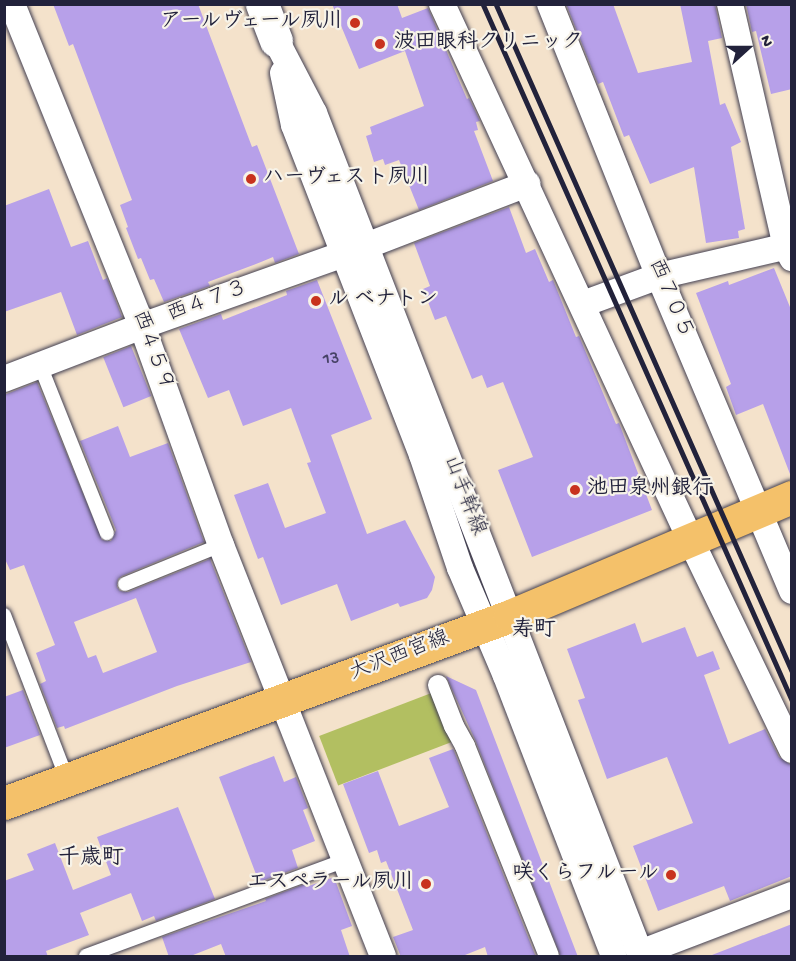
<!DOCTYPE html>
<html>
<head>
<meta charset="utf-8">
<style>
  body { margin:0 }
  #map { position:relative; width:796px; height:961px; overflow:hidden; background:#f4e2cb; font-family:"Gochi Hand","Klee One",sans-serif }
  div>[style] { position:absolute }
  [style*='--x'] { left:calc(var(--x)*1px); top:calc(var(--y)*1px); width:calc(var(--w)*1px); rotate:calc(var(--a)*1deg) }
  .green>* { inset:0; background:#b2bf61; transform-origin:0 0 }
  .building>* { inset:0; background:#b7a0e9; transform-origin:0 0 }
  .roads { filter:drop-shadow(0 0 2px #423f51) drop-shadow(0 0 2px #423f51) }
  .service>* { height:14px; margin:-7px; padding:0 7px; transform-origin:7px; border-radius:7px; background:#fff }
  .pedestrian>* { height:20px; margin:-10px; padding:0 10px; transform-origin:10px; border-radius:10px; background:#fff }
  .minor>* { height:26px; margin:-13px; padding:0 13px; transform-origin:13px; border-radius:13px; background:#fff }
  .tertiary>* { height:33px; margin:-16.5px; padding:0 16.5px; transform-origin:16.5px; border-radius:16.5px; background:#fff }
  .primary>* { height:33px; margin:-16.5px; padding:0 16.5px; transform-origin:16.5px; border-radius:16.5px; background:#f4c16a }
  .rail>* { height:4.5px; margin:-2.25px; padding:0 2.25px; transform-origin:2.25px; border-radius:2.25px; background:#22223b }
  .dots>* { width:16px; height:16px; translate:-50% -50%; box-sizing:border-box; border:3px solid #f7f3e8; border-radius:50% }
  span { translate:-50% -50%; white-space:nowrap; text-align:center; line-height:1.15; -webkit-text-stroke:4.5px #f7f3e8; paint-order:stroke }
  .number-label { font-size:18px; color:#474266 }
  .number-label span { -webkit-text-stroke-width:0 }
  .poi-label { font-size:21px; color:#22223b; font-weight:700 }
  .right { translate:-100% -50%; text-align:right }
  .left { translate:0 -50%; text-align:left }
  .street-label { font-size:21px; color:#22223b }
  .neighbourhood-label { font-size:22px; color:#22223b; font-weight:700 }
  .frame { position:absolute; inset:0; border:6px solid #22223b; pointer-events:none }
  .north { position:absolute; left:718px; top:18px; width:60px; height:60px; -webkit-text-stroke:4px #f7f3e8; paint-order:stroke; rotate:69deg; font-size:16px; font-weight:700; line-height:24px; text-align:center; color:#22223b }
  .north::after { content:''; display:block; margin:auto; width:21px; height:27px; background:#22223b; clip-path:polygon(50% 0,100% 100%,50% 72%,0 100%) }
</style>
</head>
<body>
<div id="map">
  <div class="green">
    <div style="left:434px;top:692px;width:53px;height:123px;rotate:69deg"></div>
  </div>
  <div class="building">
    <div style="clip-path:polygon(53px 4px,198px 4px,252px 147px,257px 145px,299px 254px,275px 263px,273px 257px,261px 262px,208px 282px,210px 286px,164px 302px,154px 279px,150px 280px,141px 258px,138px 259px,126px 228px,128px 227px,120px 205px,132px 200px,73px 44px,69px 46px)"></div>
    <div style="clip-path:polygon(332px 4px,397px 4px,402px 18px,428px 8px,467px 99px,469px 98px,480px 121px,476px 122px,478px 130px,474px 131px,493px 181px,419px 210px,399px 160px,385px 165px,383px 159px,374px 162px,366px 136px,372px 134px,370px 127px,424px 106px,405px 51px,359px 69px)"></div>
    <div style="clip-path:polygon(566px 4px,613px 4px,638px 73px,692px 62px,680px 4px,715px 4px,722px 38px,708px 41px,720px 105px,725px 103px,741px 142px,731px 147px,745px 229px,738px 231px,739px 238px,706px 243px,694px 167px,650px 184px,629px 135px,624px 137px,603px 82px,598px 84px)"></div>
    <div style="clip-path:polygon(746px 4px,792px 4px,792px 89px,771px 94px,756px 31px,752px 32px)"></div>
    <div style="clip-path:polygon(49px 189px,71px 247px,88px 241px,103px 280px,107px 278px,122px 317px,77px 335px,61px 292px,4px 312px,4px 206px)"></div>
    <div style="clip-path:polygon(509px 207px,526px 253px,535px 249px,549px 282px,553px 280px,576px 337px,579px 336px,616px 424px,619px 423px,652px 510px,532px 557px,498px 470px,533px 457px,503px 382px,487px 388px,482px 375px,472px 379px,446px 316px,435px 320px,423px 289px,430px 286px,414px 243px)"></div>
    <div style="clip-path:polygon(774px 268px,792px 312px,790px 474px,763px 404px,736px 415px,726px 387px,731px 384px,696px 293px,728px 281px,729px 285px)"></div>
    <div style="clip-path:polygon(317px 280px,372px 419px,331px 435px,367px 534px,405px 520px,435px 577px,432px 590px,427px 598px,400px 607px,398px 603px,351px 621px,337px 584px,281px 605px,263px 557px,258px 559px,234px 495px,268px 483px,285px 528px,326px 513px,307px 463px,311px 462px,291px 408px,243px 426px,229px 390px,208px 398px,179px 329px,221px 314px,223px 320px,287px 295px,286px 291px)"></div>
    <div style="left:131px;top:346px;width:54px;height:30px;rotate:68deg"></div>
    <div style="clip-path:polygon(evenodd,37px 382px,102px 540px,111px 541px,116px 530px,80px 441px,118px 426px,130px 457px,168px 443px,204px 542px,122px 576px,118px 579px,117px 587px,120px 591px,128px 592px,210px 559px,251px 662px,177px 686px,65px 729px,64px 726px,57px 728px,40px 684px,46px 681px,36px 653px,55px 645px,24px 565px,10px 570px,4px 557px,4px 395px,37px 382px,136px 598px,157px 652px,103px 673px,96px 655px,88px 658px,74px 622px,136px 598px)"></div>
    <div style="clip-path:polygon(635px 623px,642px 643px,685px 627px,697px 657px,713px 651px,720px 669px,704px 675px,729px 744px,765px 729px,779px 757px,791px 765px,792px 876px,730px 901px,724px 886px,658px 911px,633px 846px,693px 823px,667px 757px,607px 779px,578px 700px,585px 698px,567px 649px)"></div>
    <div style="clip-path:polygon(446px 676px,476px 690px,578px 957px,561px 957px,476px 742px)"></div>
    <div style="clip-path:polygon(23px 690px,40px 735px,4px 748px,4px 697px)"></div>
    <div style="clip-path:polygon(453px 749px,454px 751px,536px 957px,488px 957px,485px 947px,460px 957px,401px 957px,393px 937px,413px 930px,386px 861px,381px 863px,377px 850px,369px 853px,343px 784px,378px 771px,399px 826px,449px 807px,429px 758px)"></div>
    <div style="clip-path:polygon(274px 756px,284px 782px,296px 777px,308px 808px,303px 810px,315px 841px,292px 850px,298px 868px,259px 882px,219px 777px)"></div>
    <div style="clip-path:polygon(178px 807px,215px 899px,156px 921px,154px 916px,142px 921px,131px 893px,80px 913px,89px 935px,46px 951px,48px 957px,4px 957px,4px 881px,34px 870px,27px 854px,55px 843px,73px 890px,111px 875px,97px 837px)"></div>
    <div style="clip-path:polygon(334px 877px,352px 926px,341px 930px,350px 957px,226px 957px,221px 944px,188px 957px,169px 957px,162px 937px,266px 901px,265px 899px,305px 884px,306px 887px)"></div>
    <div style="clip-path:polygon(792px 924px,792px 957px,712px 957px,712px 955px)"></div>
  </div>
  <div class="roads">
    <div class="service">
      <div style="--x:40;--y:365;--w:181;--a:68.3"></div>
      <div style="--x:125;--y:584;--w:104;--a:-22.1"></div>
      <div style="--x:4;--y:615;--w:176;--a:69"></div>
      <div style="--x:86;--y:956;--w:276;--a:-20.3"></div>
    </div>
    <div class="pedestrian">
      <div style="--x:438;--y:685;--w:44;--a:68.7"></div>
      <div style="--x:454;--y:726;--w:23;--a:61"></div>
      <div style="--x:465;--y:746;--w:226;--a:68.2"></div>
    </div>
    <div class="minor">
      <div style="--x:12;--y:4;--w:347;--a:68"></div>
      <div style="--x:142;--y:326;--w:233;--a:70.2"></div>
      <div style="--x:221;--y:545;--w:442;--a:68.5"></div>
      <div style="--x:442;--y:4;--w:592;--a:65.12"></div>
      <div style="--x:691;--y:541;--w:232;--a:64.2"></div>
      <div style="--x:550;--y:4;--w:293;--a:68.2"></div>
      <div style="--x:659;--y:276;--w:342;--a:67.1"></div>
      <div style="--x:730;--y:4;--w:249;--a:77"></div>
      <div style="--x:786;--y:247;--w:13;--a:61"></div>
      <div style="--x:276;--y:40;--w:82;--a:62.5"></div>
      <div style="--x:314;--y:113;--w:904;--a:68.8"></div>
      <div style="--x:283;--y:73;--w:53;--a:78.1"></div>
      <div style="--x:294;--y:125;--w:354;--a:68.8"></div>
      <div style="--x:422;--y:455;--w:119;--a:71.4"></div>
      <div style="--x:460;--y:568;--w:117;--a:66.9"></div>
      <div style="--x:506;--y:676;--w:300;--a:68.9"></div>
      <div style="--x:366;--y:246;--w:173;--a:-21.1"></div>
      <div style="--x:583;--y:304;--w:81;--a:-20.2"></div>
      <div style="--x:659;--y:276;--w:137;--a:-13.1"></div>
      <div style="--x:4;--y:379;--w:148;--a:-21"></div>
      <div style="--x:142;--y:326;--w:214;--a:-19.6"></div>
      <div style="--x:640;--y:953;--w:163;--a:-20.9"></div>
    </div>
    <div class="tertiary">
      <div style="--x:262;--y:4;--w:39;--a:69"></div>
    </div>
    <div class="primary">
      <div style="--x:4;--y:803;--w:539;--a:-20.28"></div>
      <div style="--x:510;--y:616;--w:306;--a:-22.9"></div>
    </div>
  </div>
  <div class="rail">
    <div style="--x:483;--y:4;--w:762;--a:66.06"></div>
    <div style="--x:496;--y:4;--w:730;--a:66.07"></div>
  </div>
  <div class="dots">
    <div style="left:355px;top:23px;background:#c8321e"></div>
    <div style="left:380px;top:44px;background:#c8321e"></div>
    <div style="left:251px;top:179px;background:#c8321e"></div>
    <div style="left:316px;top:301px;background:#c8321e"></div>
    <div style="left:575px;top:490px;background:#c8321e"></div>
    <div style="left:671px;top:875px;background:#c8321e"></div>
    <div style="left:426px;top:884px;background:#c8321e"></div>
  </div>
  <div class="number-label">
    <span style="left:331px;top:360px">13</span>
  </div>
  <div class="poi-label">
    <span class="right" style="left:343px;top:23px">アールヴェール夙川</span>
    <span class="left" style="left:394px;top:44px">波田眼科クリニック</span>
    <span class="left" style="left:263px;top:179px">ハーヴェスト夙川</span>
    <span class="left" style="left:328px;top:301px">ル ベナトン</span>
    <span class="left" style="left:587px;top:490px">池田泉州銀行</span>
    <span class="right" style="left:659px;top:875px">咲くらフルール</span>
    <span class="right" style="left:414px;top:884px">エスペラール夙川</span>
  </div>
  <div class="street-label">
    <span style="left:669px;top:299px;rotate:67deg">西７０５</span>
    <span style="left:208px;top:303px;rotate:-20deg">西４７３</span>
    <span style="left:151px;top:351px;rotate:70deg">西４５９</span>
    <span style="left:463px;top:496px;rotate:69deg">山手幹線</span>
    <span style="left:400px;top:657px;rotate:-21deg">大沢西宮線</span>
  </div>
  <div class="neighbourhood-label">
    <span style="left:534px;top:632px">寿町</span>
    <span style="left:91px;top:860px">千歳町</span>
  </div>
  <div class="frame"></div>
  <div class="north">N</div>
</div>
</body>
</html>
